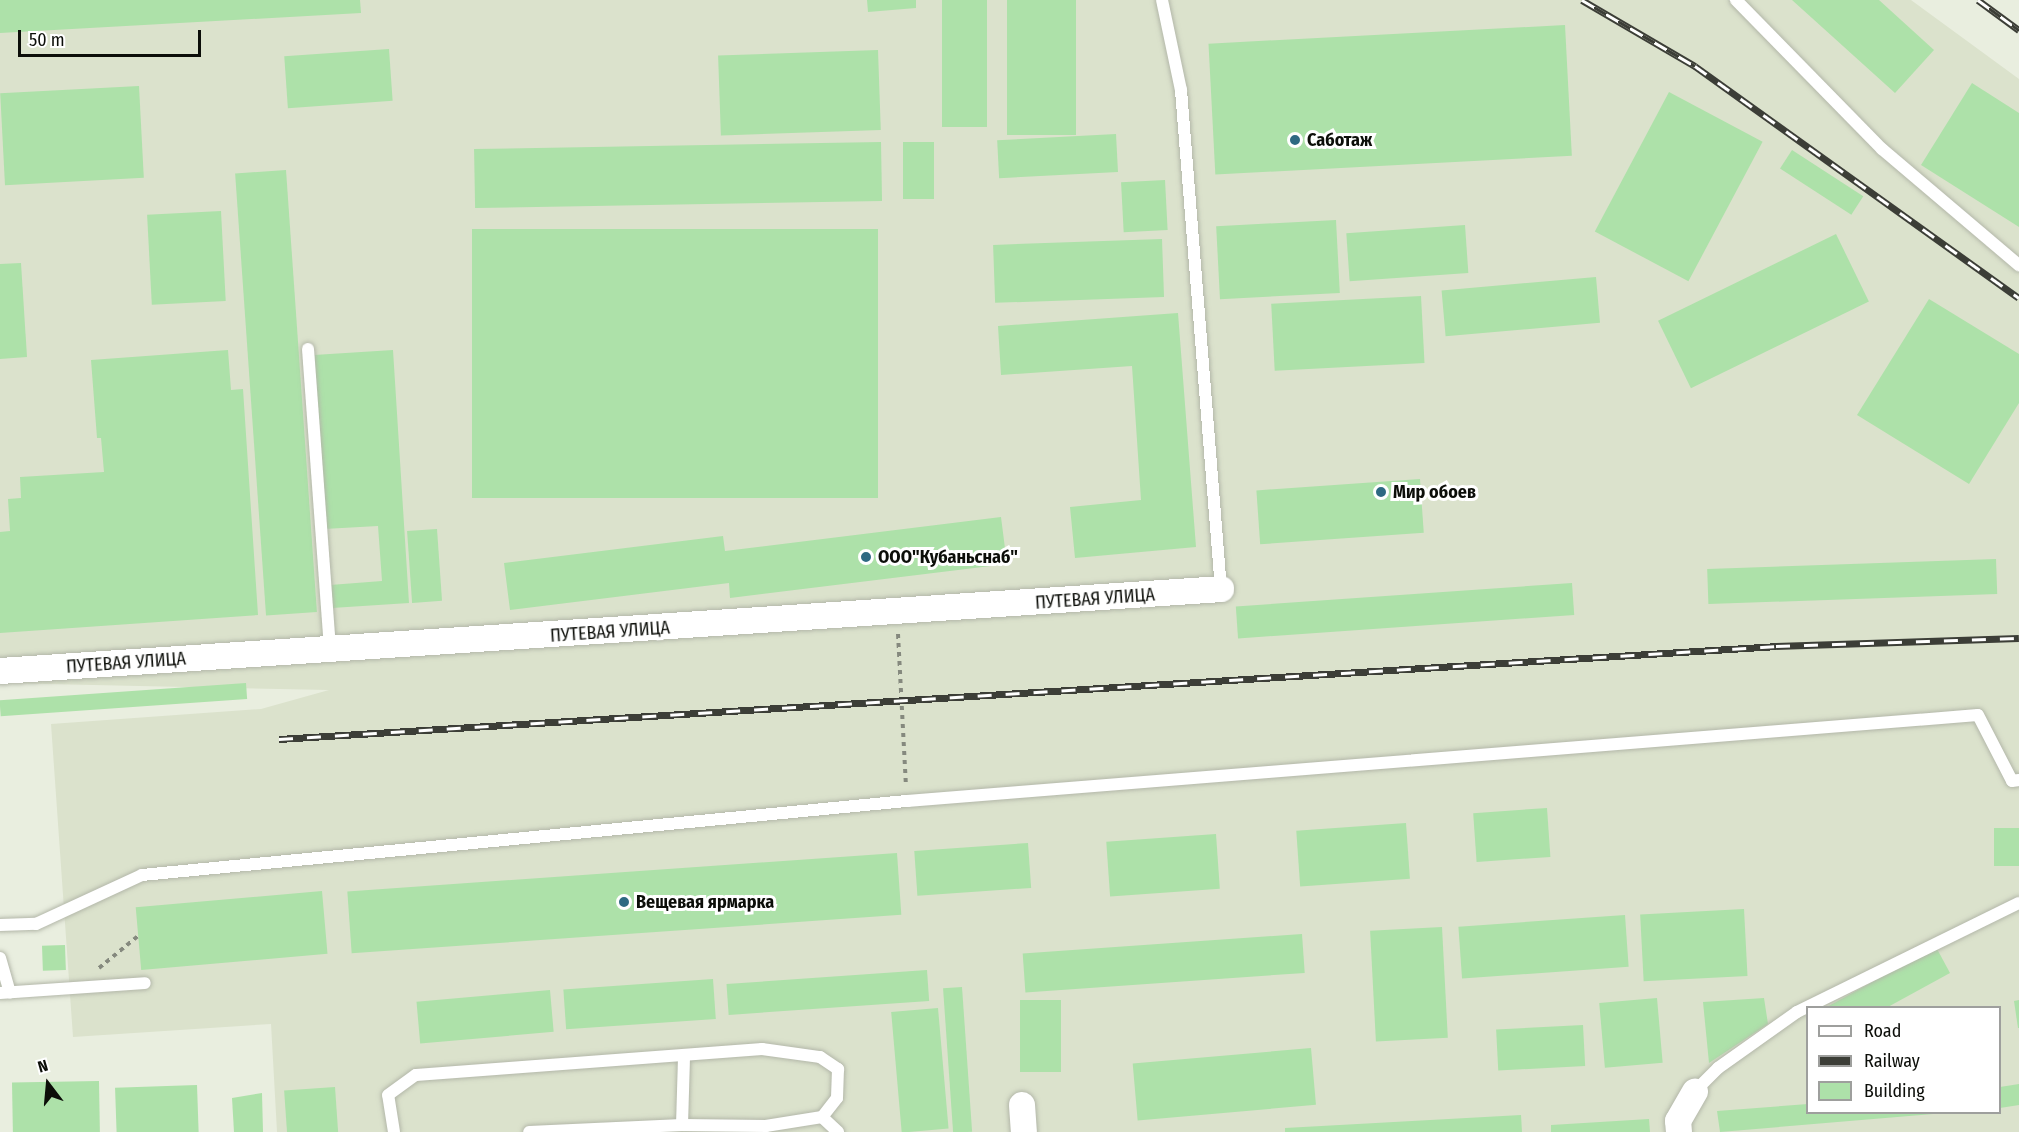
<!DOCTYPE html>
<html>
<head>
<meta charset="utf-8">
<style>
  body { margin:0 }
  #map { position:relative; width:2019px; height:1132px; overflow:hidden; background:#e9eedf; font-family:"Fira Sans Condensed",sans-serif }
  div>[style] { position:absolute }
  [style*='--x'] { left:calc(var(--x)*1px); top:calc(var(--y)*1px); width:calc(var(--w)*1px); rotate:calc(var(--a)*1deg) }
  .built>* { inset:0; background:#dbe2cc }
  .building>* { inset:0; background:#ade1a9; transform-origin:0 0 }
  .path>* { height:4px; margin-top:-2px; transform-origin:0; background:repeating-linear-gradient(90deg,#85897e 0 4.5px,transparent 0 9px) }
  .roads { filter:drop-shadow(0 0 2px #b3b7a9) drop-shadow(0 0 2px #b3b7a9) }
  .lane>* { height:12px; margin:-6px; padding:0 6px; transform-origin:6px; border-radius:6px; background:#fff }
  .street>* { height:26px; margin:-13px; padding:0 13px; transform-origin:13px; border-radius:13px; background:#fff }
  .rail>* { height:7px; margin-top:-3.5px; transform-origin:0; background:repeating-linear-gradient(90deg,#fff 0 14px,#3c3e37 0 28px); box-sizing:border-box; border-block:2px solid #3c3e37 }
  .dots>* { width:16px; height:16px; translate:-50% -50%; box-sizing:border-box; border:3px solid #fff; border-radius:50% }
  span { translate:-50% -50%; white-space:nowrap; text-align:center; line-height:1.15; -webkit-text-stroke:6px #fff; paint-order:stroke }
  .poi-label { font-size:18px; color:#0c0e09; font-weight:700 }
  .left { translate:0 -50%; text-align:left }
  .street-label { font-size:18px; color:#0c0e09 }
  .legend { position:absolute; left:1806px; top:1006px; width:195px; height:108px; box-sizing:border-box; background:#fff; border:2px solid #9e9f9d; margin:0; padding:8px 10px; list-style:none; font-size:18px; color:#0c0e09 }
  .legend li { display:flex; align-items:center; gap:12px; height:30px }
  .legend b { width:30px; border:2px solid #9e9f9d }
  .north { position:absolute; left:18px; top:1054px; width:60px; height:60px; -webkit-text-stroke:4px #fff; paint-order:stroke; rotate:344deg; font-size:16px; font-weight:700; line-height:24px; text-align:center; color:#0c0e09 }
  .north::after { content:''; display:block; margin:auto; width:21px; height:27px; background:#0c0e09; clip-path:polygon(50% 0,100% 100%,50% 72%,0 100%) }
  .scale { position:absolute; left:18px; top:30px; width:183px; height:27px; box-sizing:border-box; border:3px solid #0c0e09; border-top:0; padding-left:8px; font-size:18px; line-height:21px; white-space:nowrap; color:#0c0e09; -webkit-text-stroke:4px #fff; paint-order:stroke }
</style>
</head>
<body>
<div id="map">
  <div class="built">
    <div style="clip-path:polygon(evenodd,0 0,1911px 0,2019px 79px,2019px 1132px,277px 1132px,271px 1024px,73px 1037px,51px 724px,261px 709px,329px 690px,0 683px,0 0,1808px 1008px,2000px 1008px,2000px 1112px,1808px 1112px,1808px 1008px)"></div>
  </div>
  <div class="building">
    <div style="clip-path:polygon(0 0,360px 0,361px 13px,0 33px)"></div>
    <div style="clip-path:polygon(867px 0,916px 0,916px 8px,868px 12px)"></div>
    <div style="left:942px;top:0;width:45px;height:127px"></div>
    <div style="left:1007px;top:0;width:69px;height:135px"></div>
    <div style="clip-path:polygon(1792px 0,1879px 0,1934px 50px,1895px 93px)"></div>
    <div style="left:1565px;top:25px;width:131px;height:357px;rotate:87deg"></div>
    <div style="left:389px;top:49px;width:52px;height:105px;rotate:86deg"></div>
    <div style="left:878px;top:50px;width:80px;height:160px;rotate:88deg"></div>
    <div style="clip-path:polygon(1972px 83px,2019px 113px,2019px 227px,1921px 165px)"></div>
    <div style="left:139px;top:86px;width:92px;height:139px;rotate:87deg"></div>
    <div style="left:1669px;top:92px;width:106px;height:158px;rotate:28deg"></div>
    <div style="left:1116px;top:134px;width:38px;height:119px;rotate:87deg"></div>
    <div style="left:881px;top:142px;width:59px;height:407px;rotate:89deg"></div>
    <div style="left:903px;top:142px;width:31px;height:57px"></div>
    <div style="left:1792px;top:150px;width:85px;height:22px;rotate:33deg"></div>
    <div style="left:286px;top:170px;width:443px;height:51px;rotate:86deg"></div>
    <div style="left:1165px;top:180px;width:50px;height:44px;rotate:87deg"></div>
    <div style="left:221px;top:211px;width:90px;height:74px;rotate:87deg"></div>
    <div style="left:1336px;top:220px;width:73px;height:120px;rotate:87deg"></div>
    <div style="left:1465px;top:225px;width:48px;height:119px;rotate:86deg"></div>
    <div style="left:472px;top:229px;width:406px;height:269px"></div>
    <div style="left:1836px;top:234px;width:75px;height:198px;rotate:64deg"></div>
    <div style="left:1162px;top:239px;width:58px;height:169px;rotate:88deg"></div>
    <div style="clip-path:polygon(21px 263px,27px 357px,0 359px,0 264px)"></div>
    <div style="left:1596px;top:277px;width:46px;height:155px;rotate:85deg"></div>
    <div style="left:1421px;top:296px;width:67px;height:150px;rotate:87deg"></div>
    <div style="clip-path:polygon(1929px 299px,2019px 354px,2019px 403px,1969px 484px,1857px 415px)"></div>
    <div style="clip-path:polygon(1178px 313px,1196px 547px,1075px 558px,1070px 507px,1141px 500px,1132px 366px,1001px 375px,998px 326px)"></div>
    <div style="clip-path:polygon(228px 350px,231px 390px,243px 389px,258px 615px,0 633px,0 532px,10px 531px,8px 499px,21px 498px,20px 477px,104px 472px,101px 438px,97px 438px,91px 360px)"></div>
    <div style="clip-path:polygon(393px 350px,409px 603px,332px 608px,330px 585px,382px 581px,378px 526px,324px 529px,314px 355px)"></div>
    <div style="left:1420px;top:479px;width:54px;height:164px;rotate:86deg"></div>
    <div style="clip-path:polygon(1001px 517px,1007px 564px,730px 598px,729px 583px,510px 610px,504px 563px,723px 536px,725px 551px)"></div>
    <div style="left:437px;top:529px;width:72px;height:30px;rotate:86deg"></div>
    <div style="left:1996px;top:559px;width:35px;height:289px;rotate:88deg"></div>
    <div style="left:1572px;top:583px;width:32px;height:337px;rotate:86deg"></div>
    <div style="left:246px;top:683px;width:16px;height:247px;rotate:86deg"></div>
    <div style="left:1547px;top:808px;width:49px;height:74px;rotate:86deg"></div>
    <div style="left:1406px;top:823px;width:56px;height:110px;rotate:86deg"></div>
    <div style="left:2019px;top:828px;width:38px;height:25px;rotate:90deg"></div>
    <div style="left:1216px;top:834px;width:55px;height:110px;rotate:86deg"></div>
    <div style="left:1028px;top:843px;width:45px;height:114px;rotate:86deg"></div>
    <div style="left:897px;top:853px;width:62px;height:551px;rotate:86deg"></div>
    <div style="left:322px;top:891px;width:63px;height:187px;rotate:85deg"></div>
    <div style="left:1744px;top:909px;width:67px;height:104px;rotate:87deg"></div>
    <div style="left:1625px;top:915px;width:52px;height:167px;rotate:86deg"></div>
    <div style="left:1442px;top:927px;width:111px;height:72px;rotate:87deg"></div>
    <div style="left:1302px;top:934px;width:39px;height:280px;rotate:86deg"></div>
    <div style="left:65px;top:945px;width:25px;height:23px;rotate:88deg"></div>
    <div style="clip-path:polygon(1936px 947px,1950px 973px,1886px 1008px,1825px 1008px)"></div>
    <div style="left:927px;top:970px;width:31px;height:201px;rotate:86deg"></div>
    <div style="left:713px;top:979px;width:40px;height:150px;rotate:86deg"></div>
    <div style="left:962px;top:987px;width:145px;height:19px;rotate:86deg"></div>
    <div style="left:550px;top:990px;width:42px;height:134px;rotate:85deg"></div>
    <div style="left:1657px;top:998px;width:65px;height:58px;rotate:85deg"></div>
    <div style="clip-path:polygon(1764px 998px,1768px 1024px,1709px 1063px,1703px 1002px)"></div>
    <div style="left:1020px;top:1000px;width:41px;height:72px"></div>
    <div style="clip-path:polygon(2019px 1000px,2019px 1028px,2018px 1028px,2014px 1001px)"></div>
    <div style="left:938px;top:1008px;width:121px;height:47px;rotate:85deg"></div>
    <div style="left:1583px;top:1025px;width:41px;height:87px;rotate:87deg"></div>
    <div style="left:1311px;top:1048px;width:57px;height:179px;rotate:85deg"></div>
    <div style="left:99px;top:1081px;width:51px;height:87px;rotate:89deg"></div>
    <div style="clip-path:polygon(2019px 1084px,2019px 1105px,2000px 1108px,2000px 1087px)"></div>
    <div style="left:197px;top:1085px;width:47px;height:82px;rotate:88deg"></div>
    <div style="left:335px;top:1087px;width:45px;height:51px;rotate:86deg"></div>
    <div style="clip-path:polygon(262px 1093px,263px 1132px,234px 1132px,232px 1098px)"></div>
    <div style="clip-path:polygon(1808px 1104px,1808px 1112px,1933px 1114px,1720px 1132px,1717px 1111px)"></div>
    <div style="clip-path:polygon(1521px 1115px,1522px 1132px,1285px 1132px,1285px 1128px)"></div>
    <div style="clip-path:polygon(1649px 1119px,1650px 1132px,1551px 1132px,1551px 1125px)"></div>
  </div>
  <div class="path">
    <div style="--x:898;--y:634;--w:151;--a:87"></div>
    <div style="--x:99;--y:968;--w:50;--a:-39.4"></div>
  </div>
  <div class="roads">
    <div class="lane">
      <div style="--x:1162;--y:0;--w:92;--a:78.1"></div>
      <div style="--x:1181;--y:90;--w:501;--a:85.42"></div>
      <div style="--x:1736;--y:0;--w:209;--a:45.6"></div>
      <div style="--x:1882;--y:149;--w:180;--a:40.3"></div>
      <div style="--x:308;--y:349;--w:302;--a:85.8"></div>
      <div style="--x:0;--y:925;--w:36;--a:-2"></div>
      <div style="--x:36;--y:924;--w:117;--a:-24.8"></div>
      <div style="--x:142;--y:875;--w:769;--a:-5.53"></div>
      <div style="--x:907;--y:801;--w:1074;--a:-4.59"></div>
      <div style="--x:1978;--y:715;--w:74;--a:62.7"></div>
      <div style="--x:2012;--y:781;--w:7;--a:-8"></div>
      <div style="--x:0;--y:958;--w:36;--a:74"></div>
      <div style="--x:0;--y:993;--w:145;--a:-3.9"></div>
      <div style="--x:1695;--y:1091;--w:33;--a:-45"></div>
      <div style="--x:1718;--y:1068;--w:97;--a:-35.3"></div>
      <div style="--x:1797;--y:1012;--w:247;--a:-26.2"></div>
      <div style="--x:822;--y:1117;--w:22;--a:43"></div>
      <div style="--x:682;--y:1125;--w:67;--a:-88.3"></div>
      <div style="--x:394;--y:1132;--w:37;--a:-99"></div>
      <div style="--x:388;--y:1095;--w:34;--a:-36"></div>
      <div style="--x:416;--y:1075;--w:347;--a:-4.3"></div>
      <div style="--x:762;--y:1049;--w:59;--a:7.9"></div>
      <div style="--x:820;--y:1057;--w:22;--a:34"></div>
      <div style="--x:838;--y:1069;--w:29;--a:92"></div>
      <div style="--x:837;--y:1098;--w:24;--a:128"></div>
      <div style="--x:822;--y:1117;--w:57;--a:170.9"></div>
      <div style="--x:766;--y:1126;--w:84;--a:-179.3"></div>
      <div style="--x:682;--y:1125;--w:153;--a:177.4"></div>
    </div>
    <div class="street">
      <div style="--x:0;--y:671;--w:1224;--a:-3.84"></div>
      <div style="--x:1022;--y:1105;--w:27;--a:86"></div>
      <div style="--x:1679;--y:1132;--w:11;--a:-95"></div>
      <div style="--x:1678;--y:1121;--w:34;--a:-60"></div>
    </div>
  </div>
  <div class="rail">
    <div style="--x:1582;--y:0;--w:131;--a:30.3"></div>
    <div style="--x:1695;--y:66;--w:398;--a:35.6"></div>
    <div style="--x:1978;--y:0;--w:51;--a:36.2"></div>
    <div style="--x:279;--y:739;--w:1500;--a:-3.55"></div>
    <div style="--x:1776;--y:646;--w:243;--a:-1.9"></div>
  </div>
  <div class="dots">
    <div style="left:1295px;top:140px;background:#2e6982"></div>
    <div style="left:1381px;top:492px;background:#2e6982"></div>
    <div style="left:866px;top:557px;background:#2e6982"></div>
    <div style="left:624px;top:902px;background:#2e6982"></div>
  </div>
  <div class="poi-label">
    <span class="left" style="left:1307px;top:140px">Саботаж</span>
    <span class="left" style="left:1393px;top:492px">Мир обоев</span>
    <span class="left" style="left:878px;top:557px">ООО"Кубаньснаб"</span>
    <span class="left" style="left:636px;top:902px">Вещевая ярмарка</span>
  </div>
  <div class="street-label">
    <span style="left:1095px;top:599px;rotate:-4deg">ПУТЕВАЯ УЛИЦА</span>
    <span style="left:610px;top:632px;rotate:-4deg">ПУТЕВАЯ УЛИЦА</span>
    <span style="left:126px;top:663px;rotate:-4deg">ПУТЕВАЯ УЛИЦА</span>
  </div>
  <ul class="legend">
  <li><b style="height:8px;background:#fff"></b>Road</li>
  <li><b style="height:8px;background:#3c3e37"></b>Railway</li>
  <li><b style="height:16px;background:#ade1a9"></b>Building</li>
  </ul>
  <div class="north">N</div>
  <div class="scale">50 m</div>
</div>
</body>
</html>
